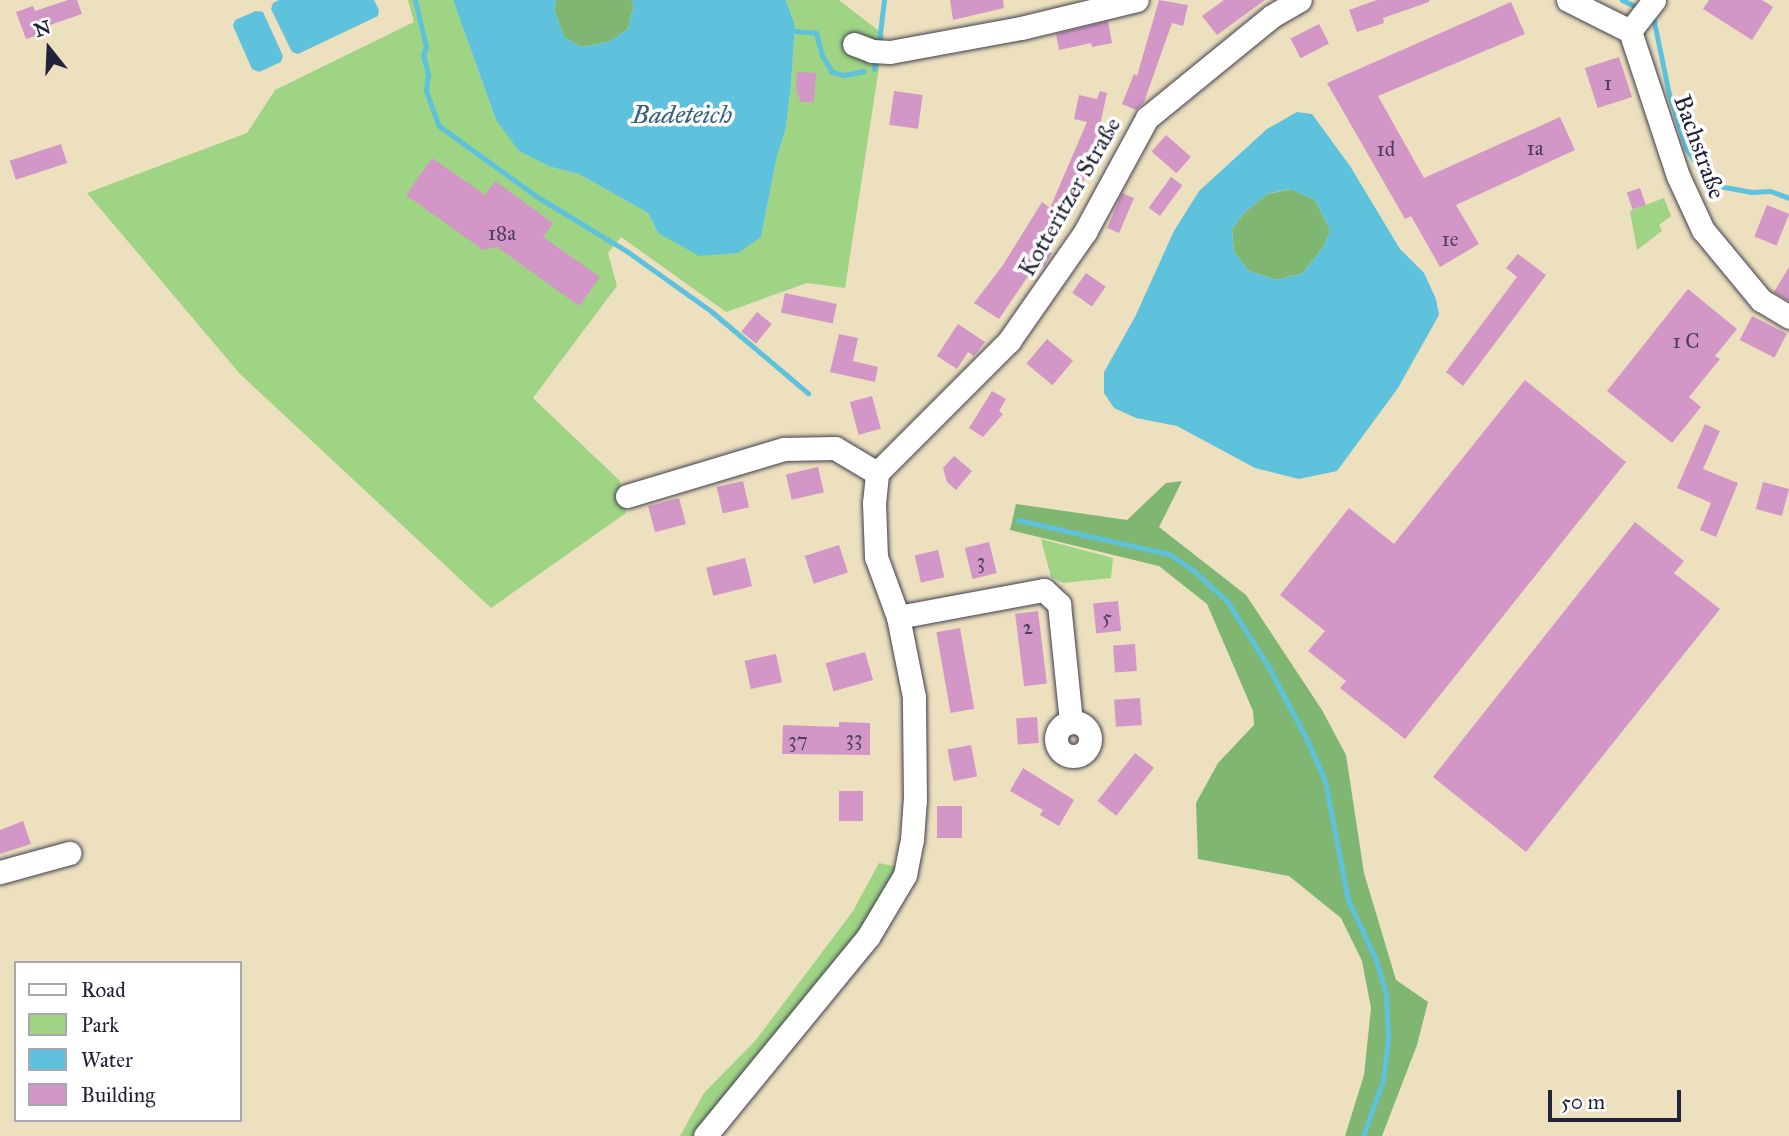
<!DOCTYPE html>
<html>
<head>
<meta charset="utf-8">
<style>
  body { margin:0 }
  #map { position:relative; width:1789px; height:1136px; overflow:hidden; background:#ece0be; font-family:"IM FELL Great Primer",serif }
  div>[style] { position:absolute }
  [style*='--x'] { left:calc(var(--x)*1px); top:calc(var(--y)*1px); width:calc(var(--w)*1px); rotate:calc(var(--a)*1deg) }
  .green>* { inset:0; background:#9fd485 }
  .forest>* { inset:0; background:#7fb672 }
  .water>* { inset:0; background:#5ec2dc }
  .stream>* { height:5px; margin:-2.5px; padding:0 2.5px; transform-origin:2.5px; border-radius:2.5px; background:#5ec2dc }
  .building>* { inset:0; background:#d297c7; transform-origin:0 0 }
  .roads { filter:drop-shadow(0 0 2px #403e4f) drop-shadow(0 0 2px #403e4f) }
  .minor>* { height:23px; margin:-11.5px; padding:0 11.5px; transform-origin:11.5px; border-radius:11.5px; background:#fff }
  .minor>.ring { margin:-11.5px; padding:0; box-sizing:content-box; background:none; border:23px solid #fff; border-radius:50% }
  span { translate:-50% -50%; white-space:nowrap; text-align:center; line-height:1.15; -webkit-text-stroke:7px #fff; paint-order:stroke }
  .number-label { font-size:21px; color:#4e3f5e }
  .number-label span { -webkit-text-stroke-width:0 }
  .street-label { font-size:24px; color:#22223b }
  .water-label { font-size:26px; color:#3a627b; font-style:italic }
  .legend { position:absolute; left:14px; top:961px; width:228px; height:161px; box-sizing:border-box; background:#fff; border:2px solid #a7a7b1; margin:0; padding:9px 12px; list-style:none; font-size:21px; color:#22223b }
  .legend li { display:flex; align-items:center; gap:14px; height:35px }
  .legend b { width:35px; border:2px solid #a7a7b1 }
  .north { position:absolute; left:14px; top:14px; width:70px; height:70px; -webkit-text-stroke:5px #fff; paint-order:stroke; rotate:342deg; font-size:19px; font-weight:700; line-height:28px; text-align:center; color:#22223b }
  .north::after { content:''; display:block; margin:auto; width:24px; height:32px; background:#22223b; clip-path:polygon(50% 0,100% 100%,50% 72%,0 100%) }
  .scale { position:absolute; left:1548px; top:1090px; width:133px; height:32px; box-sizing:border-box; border:4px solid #22223b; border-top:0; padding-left:9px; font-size:21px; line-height:24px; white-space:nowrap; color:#22223b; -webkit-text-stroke:5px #fff; paint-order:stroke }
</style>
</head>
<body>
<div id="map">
  <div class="green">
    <div style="clip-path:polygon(408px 0,453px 0,496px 120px,551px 167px,579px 174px,648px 213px,658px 233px,761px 237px,777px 156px,786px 128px,791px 85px,795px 25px,786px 0,839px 0,884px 35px,845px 288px,807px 283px,726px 312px,621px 237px,608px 253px,617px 286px,533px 398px,620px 481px,626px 513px,491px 608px,240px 374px,87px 193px,247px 133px,275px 90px,414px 22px)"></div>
    <div style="clip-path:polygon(1664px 198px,1671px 216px,1659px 225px,1662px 231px,1637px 250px,1630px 211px)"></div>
    <div style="clip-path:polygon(1041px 539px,1113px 558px,1111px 578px,1063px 583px,1051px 577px)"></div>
    <div style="clip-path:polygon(879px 863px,898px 867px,868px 924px,698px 1136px,680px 1136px,704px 1093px,756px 1040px,853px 911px)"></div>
  </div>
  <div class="forest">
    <div style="clip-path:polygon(556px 0,631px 0,634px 5px,628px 29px,609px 42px,581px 47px,564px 37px,554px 9px)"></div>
    <div style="clip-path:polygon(1291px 189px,1315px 200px,1330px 230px,1324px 246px,1303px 273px,1277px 280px,1249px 271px,1234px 252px,1232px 229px,1244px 213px,1267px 194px)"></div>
    <div style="clip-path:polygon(1182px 481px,1159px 527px,1246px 595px,1322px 710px,1346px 755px,1364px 873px,1396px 980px,1428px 1002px,1417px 1045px,1382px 1136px,1345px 1136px,1364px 1075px,1371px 1008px,1362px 961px,1341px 918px,1289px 876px,1198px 859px,1196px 803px,1218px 763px,1254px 725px,1253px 711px,1207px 604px,1159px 566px,1010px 530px,1016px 504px,1127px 520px,1166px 483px)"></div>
  </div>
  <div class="water">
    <div style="clip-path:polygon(279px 0,374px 0,379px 10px,378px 16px,298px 54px,292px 52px,271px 9px,273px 3px)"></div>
    <div style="clip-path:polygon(453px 0,556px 0,554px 9px,564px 37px,581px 47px,609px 42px,628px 29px,634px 5px,631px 0,786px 0,795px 25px,791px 85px,786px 128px,777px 156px,761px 237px,738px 253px,699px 256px,658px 233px,648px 213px,579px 174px,551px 167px,519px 151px,496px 120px)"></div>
    <div style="clip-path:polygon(256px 11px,263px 12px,283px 56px,281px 62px,259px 72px,252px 69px,233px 26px,235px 20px)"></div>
    <div style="clip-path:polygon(evenodd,1297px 112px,1312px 114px,1350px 166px,1400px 249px,1424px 273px,1436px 299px,1439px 315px,1398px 388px,1337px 471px,1299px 479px,1255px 468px,1177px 426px,1136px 418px,1114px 408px,1104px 393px,1104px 372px,1135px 317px,1174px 231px,1199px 191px,1267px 129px,1297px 112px,1290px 189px,1315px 200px,1330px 230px,1324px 246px,1303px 273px,1277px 280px,1249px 271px,1234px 252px,1232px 229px,1244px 213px,1267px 194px,1290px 189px)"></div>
  </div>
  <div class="stream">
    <div style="--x:415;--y:0;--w:48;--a:76.8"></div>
    <div style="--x:426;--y:47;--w:9;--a:111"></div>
    <div style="--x:423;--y:55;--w:20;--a:75"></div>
    <div style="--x:428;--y:74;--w:17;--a:97"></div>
    <div style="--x:426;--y:91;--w:37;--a:70"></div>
    <div style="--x:439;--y:126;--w:120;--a:35.8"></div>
    <div style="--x:536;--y:196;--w:108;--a:31.3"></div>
    <div style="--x:628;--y:252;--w:103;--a:35.5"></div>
    <div style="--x:712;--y:312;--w:126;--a:40.2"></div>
    <div style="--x:1622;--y:0;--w:21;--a:25"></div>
    <div style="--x:1649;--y:15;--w:4;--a:27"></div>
    <div style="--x:1653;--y:17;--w:79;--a:78.3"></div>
    <div style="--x:1669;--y:94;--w:57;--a:72.5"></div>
    <div style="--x:1686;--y:148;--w:33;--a:57"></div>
    <div style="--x:1704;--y:176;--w:23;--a:29"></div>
    <div style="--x:1724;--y:187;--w:27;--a:10"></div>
    <div style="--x:1751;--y:192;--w:19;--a:-3"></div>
    <div style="--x:1770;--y:191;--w:20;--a:20"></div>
    <div style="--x:795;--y:31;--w:21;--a:5"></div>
    <div style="--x:816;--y:33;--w:24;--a:75"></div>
    <div style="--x:822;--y:56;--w:19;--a:58"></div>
    <div style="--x:832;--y:72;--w:12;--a:14"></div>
    <div style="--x:844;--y:75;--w:20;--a:-11"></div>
    <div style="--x:879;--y:41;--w:41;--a:-83"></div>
    <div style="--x:874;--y:69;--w:6;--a:-81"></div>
    <div style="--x:1018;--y:520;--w:155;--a:12.7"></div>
    <div style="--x:1169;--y:554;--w:30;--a:34"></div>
    <div style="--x:1194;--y:571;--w:45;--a:42.3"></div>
    <div style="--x:1227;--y:601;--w:77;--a:57.8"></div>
    <div style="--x:1268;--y:666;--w:84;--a:62.2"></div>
    <div style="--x:1307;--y:740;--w:45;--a:66.3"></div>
    <div style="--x:1325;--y:781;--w:121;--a:79.1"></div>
    <div style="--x:1348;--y:900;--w:66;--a:65"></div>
    <div style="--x:1376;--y:960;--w:37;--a:74"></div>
    <div style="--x:1386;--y:996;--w:43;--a:87.3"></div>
    <div style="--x:1388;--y:1039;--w:41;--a:97"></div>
    <div style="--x:1383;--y:1080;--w:59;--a:109.7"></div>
  </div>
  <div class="building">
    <div style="clip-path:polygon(68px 0,77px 0,82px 14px,41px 28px,42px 34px,26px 39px,16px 12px,33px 6px,35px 11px)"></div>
    <div style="clip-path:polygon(950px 0,1003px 0,1004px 8px,953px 20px)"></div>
    <div style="clip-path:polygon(1159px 0,1188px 5px,1183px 26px,1172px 23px,1144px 102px,1136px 110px,1122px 104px,1134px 74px,1137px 76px)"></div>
    <div style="clip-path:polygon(1224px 0,1265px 0,1217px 35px,1202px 16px)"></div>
    <div style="clip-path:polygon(1377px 0,1429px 0,1429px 2px,1383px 18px,1384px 23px,1357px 32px,1349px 10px)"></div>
    <div style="clip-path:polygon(1709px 0,1762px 0,1773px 7px,1752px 40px,1703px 9px)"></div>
    <div style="clip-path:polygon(1511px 2px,1525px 34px,1378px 96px,1424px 178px,1560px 117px,1575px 150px,1456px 205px,1479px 244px,1440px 267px,1411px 216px,1405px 219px,1327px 83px)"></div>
    <div style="clip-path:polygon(1108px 21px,1112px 43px,1092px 47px,1091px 43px,1059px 50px,1056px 34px)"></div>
    <div style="left:1319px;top:24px;width:22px;height:32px;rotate:63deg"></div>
    <div style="left:1619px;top:57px;width:42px;height:36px;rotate:72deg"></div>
    <div style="clip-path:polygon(797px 72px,816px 73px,814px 102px,801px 102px,796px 90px)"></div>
    <div style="left:894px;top:91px;width:29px;height:34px;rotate:8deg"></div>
    <div style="clip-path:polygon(1100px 91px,1107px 93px,1096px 143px,1099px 144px,1067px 220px,1045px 249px,1052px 253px,1044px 267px,1037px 263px,999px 319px,974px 303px,1003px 265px,1042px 202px,1050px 208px,1087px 122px,1074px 119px,1079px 95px,1097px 99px)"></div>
    <div style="left:1166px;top:135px;width:33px;height:22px;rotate:41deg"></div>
    <div style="left:61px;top:144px;width:20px;height:54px;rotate:72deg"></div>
    <div style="clip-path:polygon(432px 158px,485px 195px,495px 181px,553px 223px,543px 237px,600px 277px,579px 306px,497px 247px,483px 250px,406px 195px)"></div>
    <div style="left:1171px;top:177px;width:14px;height:38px;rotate:36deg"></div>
    <div style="left:1640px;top:188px;width:18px;height:14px;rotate:71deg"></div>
    <div style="left:1122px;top:193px;width:13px;height:38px;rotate:23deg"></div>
    <div style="left:1767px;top:205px;width:24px;height:34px;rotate:22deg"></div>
    <div style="clip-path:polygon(1518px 254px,1546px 275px,1463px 386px,1446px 372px,1517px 277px,1506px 268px)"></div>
    <div style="clip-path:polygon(1789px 267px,1789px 301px,1774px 292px)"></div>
    <div style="left:1086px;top:273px;width:24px;height:24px;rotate:35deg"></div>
    <div style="clip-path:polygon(1688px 289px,1737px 329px,1715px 356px,1720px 359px,1689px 397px,1701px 407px,1672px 443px,1607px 391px)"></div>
    <div style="left:785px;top:293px;width:53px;height:20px;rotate:12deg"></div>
    <div style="left:757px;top:312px;width:19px;height:25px;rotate:39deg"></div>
    <div style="left:1752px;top:316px;width:39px;height:27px;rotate:27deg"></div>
    <div style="clip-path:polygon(958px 324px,985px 342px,974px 356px,968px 352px,957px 369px,937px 356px)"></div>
    <div style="clip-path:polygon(839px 334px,858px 338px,853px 361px,878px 367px,875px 382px,830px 372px)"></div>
    <div style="left:1047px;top:339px;width:34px;height:32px;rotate:40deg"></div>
    <div style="clip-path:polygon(1525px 380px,1626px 462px,1405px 739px,1340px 688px,1346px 681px,1308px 651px,1325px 631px,1280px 595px,1349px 508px,1394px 544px)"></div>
    <div style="clip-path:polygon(992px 391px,1006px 399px,999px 411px,1003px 414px,983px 437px,969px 428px)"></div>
    <div style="left:872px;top:396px;width:34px;height:23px;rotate:75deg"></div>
    <div style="clip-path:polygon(1705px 424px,1720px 431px,1703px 469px,1738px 483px,1716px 537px,1700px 530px,1711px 503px,1677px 488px)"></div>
    <div style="clip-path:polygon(954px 456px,972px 471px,956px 490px,947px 482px,943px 468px)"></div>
    <div style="left:818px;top:467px;width:26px;height:33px;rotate:77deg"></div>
    <div style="left:743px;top:481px;width:27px;height:27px;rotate:77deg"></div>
    <div style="left:1763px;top:482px;width:27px;height:28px;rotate:15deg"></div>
    <div style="left:679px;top:498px;width:27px;height:32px;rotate:75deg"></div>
    <div style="clip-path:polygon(1635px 522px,1684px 561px,1674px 573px,1720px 609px,1526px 852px,1433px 777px)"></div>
    <div style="left:989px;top:542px;width:32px;height:25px;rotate:76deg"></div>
    <div style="left:839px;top:545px;width:29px;height:36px;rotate:72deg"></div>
    <div style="left:938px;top:550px;width:28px;height:24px;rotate:77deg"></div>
    <div style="left:745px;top:558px;width:29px;height:40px;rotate:76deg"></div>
    <div style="left:1118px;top:601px;width:30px;height:25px;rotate:84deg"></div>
    <div style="left:1038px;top:611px;width:73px;height:23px;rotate:83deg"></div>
    <div style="left:960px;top:628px;width:82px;height:24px;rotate:80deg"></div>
    <div style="left:1135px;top:644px;width:27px;height:22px;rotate:86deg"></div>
    <div style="left:865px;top:652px;width:29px;height:41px;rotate:74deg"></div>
    <div style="left:776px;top:654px;width:29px;height:32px;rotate:78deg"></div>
    <div style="left:1140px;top:698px;width:27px;height:26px;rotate:86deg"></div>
    <div style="left:1037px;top:717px;width:26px;height:21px;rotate:86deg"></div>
    <div style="clip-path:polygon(839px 722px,870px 723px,870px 755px,782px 754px,783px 725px,839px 727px)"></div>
    <div style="left:971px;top:745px;width:32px;height:24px;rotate:79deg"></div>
    <div style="left:1135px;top:753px;width:24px;height:61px;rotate:38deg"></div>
    <div style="clip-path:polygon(1023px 768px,1074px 800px,1059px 826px,1040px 815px,1043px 810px,1010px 791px)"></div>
    <div style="left:839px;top:791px;width:24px;height:30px"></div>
    <div style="left:937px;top:806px;width:25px;height:32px"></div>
    <div style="clip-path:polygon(23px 821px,31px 844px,0 854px,0 830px)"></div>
  </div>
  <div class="roads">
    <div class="minor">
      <div style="--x:1568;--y:0;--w:69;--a:26.6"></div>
      <div style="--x:1630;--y:31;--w:153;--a:71.7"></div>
      <div style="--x:1678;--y:176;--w:60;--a:65.2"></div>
      <div style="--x:1703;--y:230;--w:91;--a:50.4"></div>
      <div style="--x:1761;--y:300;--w:33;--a:31"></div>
      <div style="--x:1630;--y:31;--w:39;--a:-52"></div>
      <div style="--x:854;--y:44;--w:19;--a:21"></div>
      <div style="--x:872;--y:51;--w:18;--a:3"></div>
      <div style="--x:890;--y:52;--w:133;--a:-10.4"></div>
      <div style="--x:1021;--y:28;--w:119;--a:-13.6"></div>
      <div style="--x:627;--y:496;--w:164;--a:-16.7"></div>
      <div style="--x:784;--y:449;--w:51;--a:-1.1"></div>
      <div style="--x:835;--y:448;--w:49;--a:30.8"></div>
      <div style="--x:898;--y:617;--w:148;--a:-10.5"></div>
      <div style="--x:1044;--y:590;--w:21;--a:43"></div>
      <div style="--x:1059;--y:604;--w:119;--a:84.2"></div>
      <div class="ring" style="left:1056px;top:722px;width:11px;height:11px"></div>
      <div style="--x:0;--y:872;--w:72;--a:-15.4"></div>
      <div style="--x:705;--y:1136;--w:257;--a:-50.7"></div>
      <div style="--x:868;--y:937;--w:72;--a:-59.2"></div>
      <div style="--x:905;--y:875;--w:36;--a:-79"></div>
      <div style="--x:912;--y:840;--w:39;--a:-86"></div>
      <div style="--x:915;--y:801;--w:104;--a:-90.6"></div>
      <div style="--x:914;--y:697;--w:82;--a:-101.3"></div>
      <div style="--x:898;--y:617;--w:64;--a:-110.1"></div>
      <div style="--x:876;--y:557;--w:54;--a:-92.1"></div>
      <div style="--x:874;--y:503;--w:30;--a:-84"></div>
      <div style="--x:877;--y:473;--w:187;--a:-45"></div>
      <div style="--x:1009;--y:341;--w:133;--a:-55.1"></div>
      <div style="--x:1085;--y:232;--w:130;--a:-61.5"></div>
      <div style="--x:1147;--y:118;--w:161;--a:-39.2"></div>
      <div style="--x:1272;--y:16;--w:32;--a:-30"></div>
    </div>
  </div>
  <div class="number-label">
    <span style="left:1608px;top:83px">1</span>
    <span style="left:1535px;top:148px">1a</span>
    <span style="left:1386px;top:149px">1d</span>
    <span style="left:502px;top:233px">18a</span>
    <span style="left:1450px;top:239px">1e</span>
    <span style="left:1686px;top:341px">1 C</span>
    <span style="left:981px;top:561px">3</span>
    <span style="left:1107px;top:617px">5</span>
    <span style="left:1028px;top:627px">2</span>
    <span style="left:854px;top:738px">33</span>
    <span style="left:798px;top:740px">37</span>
  </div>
  <div class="street-label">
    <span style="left:1699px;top:147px;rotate:70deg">Bachstraße</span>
    <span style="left:1070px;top:197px;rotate:-60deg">Kotteritzer Straße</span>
  </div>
  <div class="water-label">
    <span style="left:682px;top:115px">Badeteich</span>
  </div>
  <ul class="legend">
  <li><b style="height:9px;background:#fff"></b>Road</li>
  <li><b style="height:19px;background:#9fd485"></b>Park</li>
  <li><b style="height:19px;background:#5ec2dc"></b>Water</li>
  <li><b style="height:19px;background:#d297c7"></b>Building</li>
  </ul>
  <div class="north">N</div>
  <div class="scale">50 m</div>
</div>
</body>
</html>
